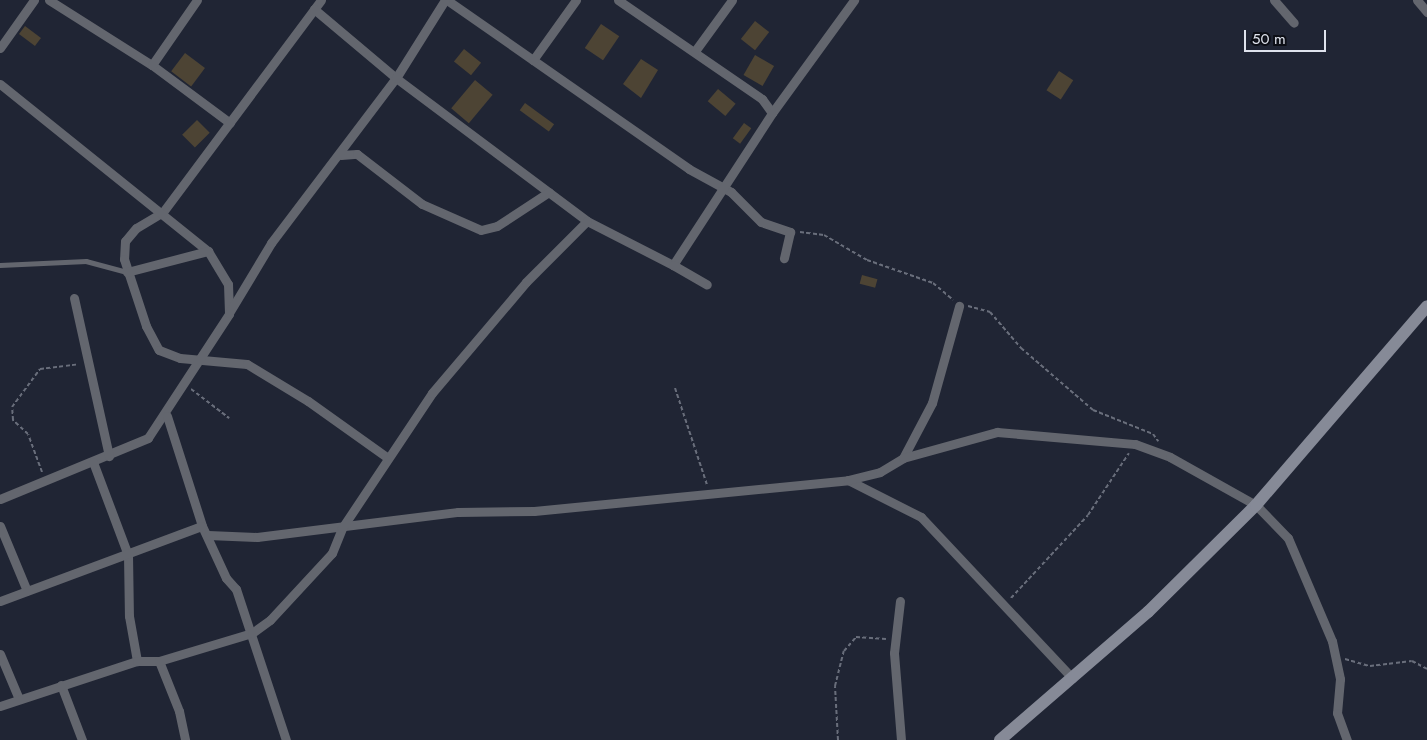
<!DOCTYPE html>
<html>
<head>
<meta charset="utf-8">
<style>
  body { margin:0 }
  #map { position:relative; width:1427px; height:740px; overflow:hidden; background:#202534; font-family:Jost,sans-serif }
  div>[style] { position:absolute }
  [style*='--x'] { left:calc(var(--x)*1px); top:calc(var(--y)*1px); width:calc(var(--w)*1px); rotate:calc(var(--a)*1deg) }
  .building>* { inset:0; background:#4d4434; transform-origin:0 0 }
  .path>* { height:2px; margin-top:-1px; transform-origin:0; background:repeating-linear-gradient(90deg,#696e7b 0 4px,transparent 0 6.5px) }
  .lane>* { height:4.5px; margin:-2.25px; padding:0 2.25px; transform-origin:2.25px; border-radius:2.25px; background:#63666e }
  .street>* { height:9px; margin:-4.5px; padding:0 4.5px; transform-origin:4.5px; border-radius:4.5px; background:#63666e }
  .secondary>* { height:12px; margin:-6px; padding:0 6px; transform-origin:6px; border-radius:6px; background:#868a97 }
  span { translate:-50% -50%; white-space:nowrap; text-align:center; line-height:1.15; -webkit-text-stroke:5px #0c0e15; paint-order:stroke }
  .scale { position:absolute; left:1244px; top:30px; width:82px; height:22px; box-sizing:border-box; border:2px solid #dfe3ed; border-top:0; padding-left:6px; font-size:15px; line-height:18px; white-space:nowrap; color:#dfe3ed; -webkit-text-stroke:4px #0c0e15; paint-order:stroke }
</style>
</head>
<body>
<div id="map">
  <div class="building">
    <div style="left:755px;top:21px;width:18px;height:23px;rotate:38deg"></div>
    <div style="left:601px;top:24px;width:22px;height:29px;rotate:34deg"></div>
    <div style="left:25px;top:26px;width:20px;height:10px;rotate:37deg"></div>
    <div style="left:464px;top:49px;width:22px;height:16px;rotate:39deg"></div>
    <div style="left:185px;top:53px;width:25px;height:23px;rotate:37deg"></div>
    <div style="left:755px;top:55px;width:22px;height:23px;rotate:30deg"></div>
    <div style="clip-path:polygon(641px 59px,658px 70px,641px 98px,623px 84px)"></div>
    <div style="left:1059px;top:71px;width:17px;height:23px;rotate:33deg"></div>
    <div style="left:475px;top:80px;width:23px;height:37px;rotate:40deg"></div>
    <div style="left:718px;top:89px;width:23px;height:16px;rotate:40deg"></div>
    <div style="left:525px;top:103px;width:36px;height:9px;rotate:36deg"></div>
    <div style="left:197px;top:120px;width:18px;height:21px;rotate:45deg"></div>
    <div style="left:744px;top:123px;width:9px;height:19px;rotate:36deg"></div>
    <div style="left:862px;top:275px;width:16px;height:9px;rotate:15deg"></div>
  </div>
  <div class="path">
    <div style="--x:800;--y:232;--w:24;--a:7"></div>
    <div style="--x:824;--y:235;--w:50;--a:30.2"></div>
    <div style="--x:867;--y:260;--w:70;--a:19.2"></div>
    <div style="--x:933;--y:283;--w:26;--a:40"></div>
    <div style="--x:968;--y:306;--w:23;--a:15"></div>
    <div style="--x:990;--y:312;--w:48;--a:49.3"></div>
    <div style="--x:1021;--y:348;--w:95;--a:40.7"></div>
    <div style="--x:1093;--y:410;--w:65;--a:21.8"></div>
    <div style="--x:1153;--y:434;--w:9;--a:54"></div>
    <div style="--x:675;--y:388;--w:102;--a:71.7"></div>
    <div style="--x:191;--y:389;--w:48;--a:37.3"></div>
    <div style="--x:42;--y:472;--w:40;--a:-110.2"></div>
    <div style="--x:28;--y:434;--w:21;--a:-137"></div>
    <div style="--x:13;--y:420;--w:13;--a:-94"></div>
    <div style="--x:12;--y:407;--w:47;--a:-53.6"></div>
    <div style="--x:40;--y:369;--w:38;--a:-7"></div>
    <div style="--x:1011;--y:598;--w:113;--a:-47.1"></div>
    <div style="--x:1088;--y:515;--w:74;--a:-56.5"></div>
    <div style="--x:1345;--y:659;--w:26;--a:16"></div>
    <div style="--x:1370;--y:666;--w:42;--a:-6.8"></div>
    <div style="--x:1412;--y:661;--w:17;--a:28"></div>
    <div style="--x:838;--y:740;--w:54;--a:-93.2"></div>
    <div style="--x:835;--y:686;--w:36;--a:-76"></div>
    <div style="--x:844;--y:651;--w:18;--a:-49"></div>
    <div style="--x:856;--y:637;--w:30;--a:4"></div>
  </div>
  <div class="lane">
    <div style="--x:0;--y:265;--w:86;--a:-2.7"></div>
    <div style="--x:86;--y:261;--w:42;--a:15"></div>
  </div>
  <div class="street">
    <div style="--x:49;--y:0;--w:122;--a:32.3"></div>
    <div style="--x:152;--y:65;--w:97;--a:36.6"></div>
    <div style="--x:321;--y:0;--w:264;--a:126.7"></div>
    <div style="--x:163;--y:212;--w:31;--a:149"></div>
    <div style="--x:136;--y:228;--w:17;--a:130"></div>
    <div style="--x:125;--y:241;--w:18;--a:93"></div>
    <div style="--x:124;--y:259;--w:71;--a:71.8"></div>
    <div style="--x:146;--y:326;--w:27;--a:62"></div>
    <div style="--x:159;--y:350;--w:22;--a:21"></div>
    <div style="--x:180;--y:358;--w:67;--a:5.1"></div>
    <div style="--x:247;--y:364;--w:71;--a:31.2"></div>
    <div style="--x:308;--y:401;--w:98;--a:35.5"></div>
    <div style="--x:447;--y:0;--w:295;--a:34.9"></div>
    <div style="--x:689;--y:169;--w:48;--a:28.7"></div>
    <div style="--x:731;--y:192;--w:42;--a:45"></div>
    <div style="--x:761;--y:222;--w:31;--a:19"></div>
    <div style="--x:790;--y:232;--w:27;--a:103"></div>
    <div style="--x:618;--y:0;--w:175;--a:34.5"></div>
    <div style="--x:762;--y:99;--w:17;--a:54"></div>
    <div style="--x:1274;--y:0;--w:30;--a:49"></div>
    <div style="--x:1417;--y:0;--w:16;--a:50"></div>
    <div style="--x:314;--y:9;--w:107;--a:40.1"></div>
    <div style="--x:396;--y:78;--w:239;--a:36.8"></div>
    <div style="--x:587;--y:221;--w:97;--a:27.1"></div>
    <div style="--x:673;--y:265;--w:181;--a:-56.9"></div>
    <div style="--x:772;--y:113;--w:140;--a:-54"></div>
    <div style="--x:0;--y:48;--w:59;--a:-54.7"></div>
    <div style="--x:695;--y:51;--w:63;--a:-54"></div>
    <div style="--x:533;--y:60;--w:74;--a:-54.4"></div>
    <div style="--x:152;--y:65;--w:79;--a:-55.3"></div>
    <div style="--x:0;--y:84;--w:267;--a:38.8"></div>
    <div style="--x:208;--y:251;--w:39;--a:59"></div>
    <div style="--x:228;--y:284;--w:30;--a:88"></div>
    <div style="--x:229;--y:314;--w:148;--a:123.2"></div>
    <div style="--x:148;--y:438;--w:160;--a:157.6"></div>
    <div style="--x:341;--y:155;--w:16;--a:-4"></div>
    <div style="--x:357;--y:154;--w:82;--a:37.6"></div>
    <div style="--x:422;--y:204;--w:64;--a:23.8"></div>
    <div style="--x:481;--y:230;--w:16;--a:-14"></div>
    <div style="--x:497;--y:226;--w:62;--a:-33.2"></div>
    <div style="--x:673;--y:265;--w:39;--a:30"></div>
    <div style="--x:127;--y:272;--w:84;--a:-14.5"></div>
    <div style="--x:74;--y:298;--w:162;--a:77.5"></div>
    <div style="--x:229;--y:313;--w:82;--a:-59"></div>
    <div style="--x:271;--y:243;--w:207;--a:-52.9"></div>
    <div style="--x:396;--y:78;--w:92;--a:-57.9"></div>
    <div style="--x:167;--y:416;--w:115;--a:72.3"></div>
    <div style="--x:202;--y:526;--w:57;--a:65.2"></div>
    <div style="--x:226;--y:578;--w:15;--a:48"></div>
    <div style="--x:236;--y:589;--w:159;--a:71.7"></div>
    <div style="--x:903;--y:458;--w:62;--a:-62.2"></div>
    <div style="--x:932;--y:403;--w:101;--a:-74.4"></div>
    <div style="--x:93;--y:462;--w:99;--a:69.4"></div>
    <div style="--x:128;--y:555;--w:61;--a:89.1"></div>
    <div style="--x:129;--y:616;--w:46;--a:79.9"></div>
    <div style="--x:848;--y:480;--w:82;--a:26.9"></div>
    <div style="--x:921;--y:517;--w:221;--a:46.8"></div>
    <div style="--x:0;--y:526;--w:70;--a:67.4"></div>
    <div style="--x:208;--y:535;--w:49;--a:2.3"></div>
    <div style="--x:257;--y:537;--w:203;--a:-7.1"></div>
    <div style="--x:458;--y:512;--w:76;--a:-0.8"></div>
    <div style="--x:534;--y:511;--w:316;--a:-5.6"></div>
    <div style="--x:848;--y:480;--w:33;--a:-14"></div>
    <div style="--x:880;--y:472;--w:27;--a:-31"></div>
    <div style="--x:903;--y:458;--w:98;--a:-15.5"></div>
    <div style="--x:997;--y:432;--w:139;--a:5"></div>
    <div style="--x:1135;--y:444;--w:37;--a:20"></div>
    <div style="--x:1170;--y:457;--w:98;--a:29.2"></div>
    <div style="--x:1256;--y:505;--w:46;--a:45.9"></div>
    <div style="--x:1288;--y:538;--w:112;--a:66.9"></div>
    <div style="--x:1332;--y:641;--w:39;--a:78"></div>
    <div style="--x:1340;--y:679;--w:34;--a:95"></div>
    <div style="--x:1337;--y:713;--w:29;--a:70"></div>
    <div style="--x:0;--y:601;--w:215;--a:-20.4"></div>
    <div style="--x:900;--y:601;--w:52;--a:96.6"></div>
    <div style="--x:894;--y:653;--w:87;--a:85.4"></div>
    <div style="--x:0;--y:654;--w:49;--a:67.1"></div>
    <div style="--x:159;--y:661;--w:54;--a:68.2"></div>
    <div style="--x:179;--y:711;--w:30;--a:78"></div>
    <div style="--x:61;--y:685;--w:59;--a:69.1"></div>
    <div style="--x:0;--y:706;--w:144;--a:-18.2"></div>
    <div style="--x:137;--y:661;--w:22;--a:0"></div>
    <div style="--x:159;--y:661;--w:97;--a:-16.8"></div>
    <div style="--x:252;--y:633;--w:22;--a:-36"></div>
    <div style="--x:270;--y:620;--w:91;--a:-47.2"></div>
    <div style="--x:332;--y:553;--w:27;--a:-68"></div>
    <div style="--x:342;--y:528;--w:162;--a:-56.3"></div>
    <div style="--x:432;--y:393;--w:145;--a:-49.7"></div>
    <div style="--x:526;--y:282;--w:86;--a:-45"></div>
  </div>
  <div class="secondary">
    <div style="--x:1000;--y:740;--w:196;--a:-40.9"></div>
    <div style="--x:1148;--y:612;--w:152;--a:-44.7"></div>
    <div style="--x:1256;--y:505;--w:262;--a:-49.3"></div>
  </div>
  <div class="scale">50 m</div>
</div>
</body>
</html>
